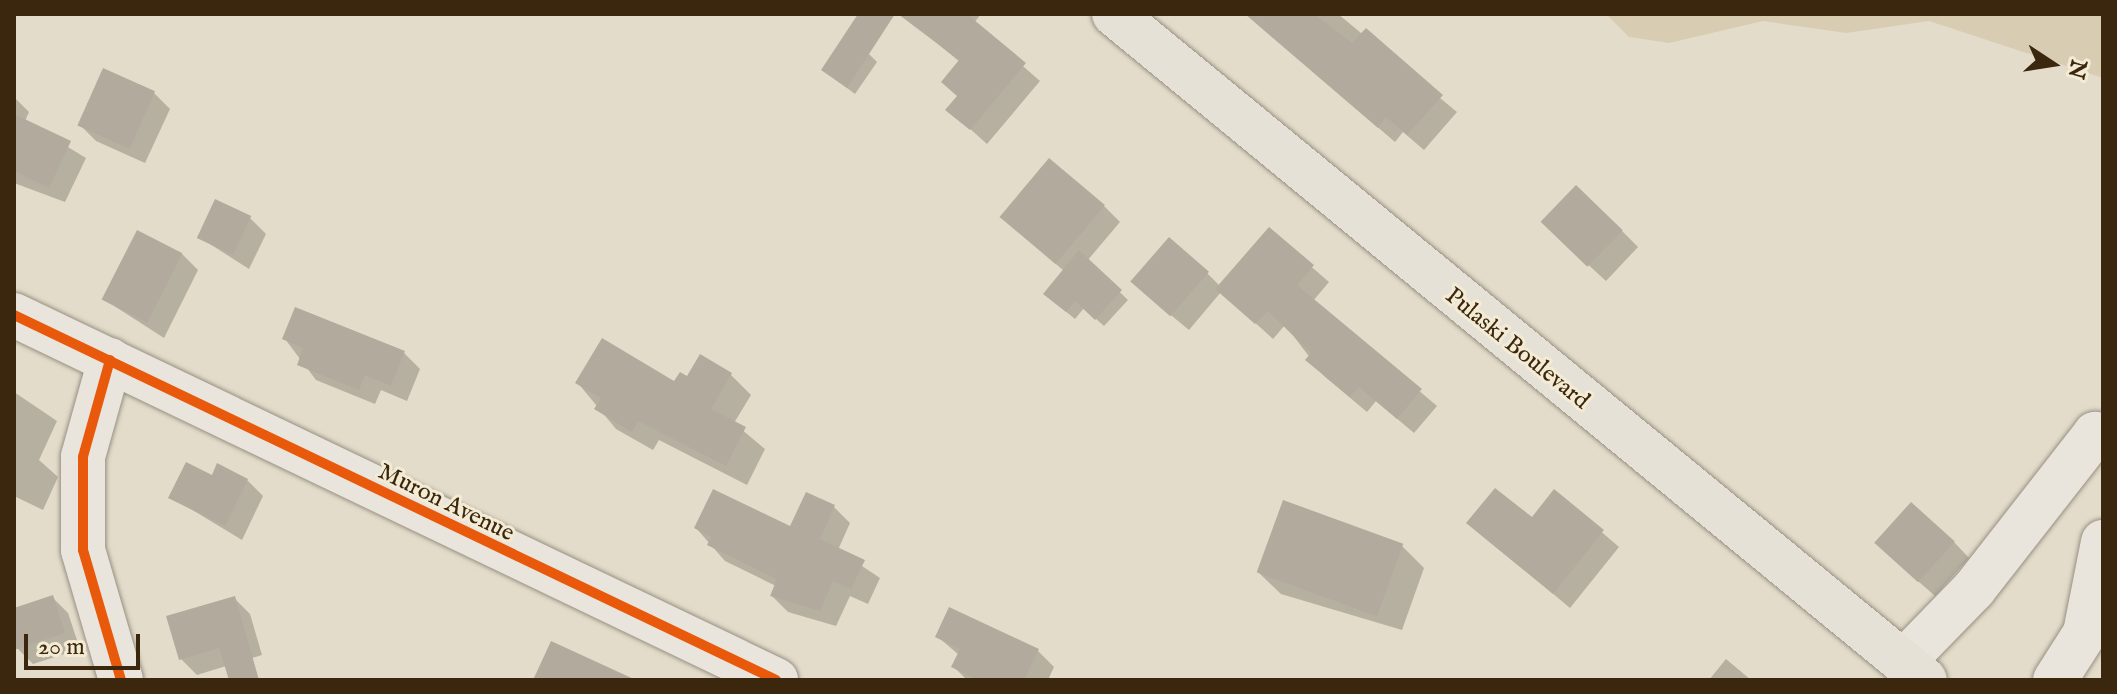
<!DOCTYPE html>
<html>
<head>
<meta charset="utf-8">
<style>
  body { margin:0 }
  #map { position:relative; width:2117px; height:694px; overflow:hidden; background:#e4dcca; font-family:"IM FELL English",serif }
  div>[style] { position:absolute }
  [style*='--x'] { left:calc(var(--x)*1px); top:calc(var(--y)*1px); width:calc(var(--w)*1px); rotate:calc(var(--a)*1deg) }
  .green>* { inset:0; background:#d8cdb3 }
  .shadow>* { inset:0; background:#0003 }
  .building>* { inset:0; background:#b2ab9d; transform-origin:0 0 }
  .roads { filter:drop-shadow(0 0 2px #979083) drop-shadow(0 0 2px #979083) }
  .minor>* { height:44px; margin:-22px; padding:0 22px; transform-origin:22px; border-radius:22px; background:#e9e5dc }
  .major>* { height:44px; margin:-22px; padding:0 22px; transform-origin:22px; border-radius:22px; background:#e6e1d6 }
  .cycleway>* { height:10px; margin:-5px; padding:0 5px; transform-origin:5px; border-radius:5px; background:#e8590c }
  span { translate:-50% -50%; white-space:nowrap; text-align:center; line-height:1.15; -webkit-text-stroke:6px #f4ebd5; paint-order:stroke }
  .street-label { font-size:24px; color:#3a270e }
  .frame { position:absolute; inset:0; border:16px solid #3a270e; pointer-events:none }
  .north { position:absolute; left:2013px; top:24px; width:80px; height:80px; -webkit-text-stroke:6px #f4ebd5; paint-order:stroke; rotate:102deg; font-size:22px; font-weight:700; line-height:32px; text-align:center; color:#3a270e }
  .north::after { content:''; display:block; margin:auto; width:28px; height:36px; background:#3a270e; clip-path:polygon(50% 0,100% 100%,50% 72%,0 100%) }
  .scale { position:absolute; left:24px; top:634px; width:116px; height:36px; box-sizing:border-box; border:4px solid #3a270e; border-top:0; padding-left:10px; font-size:24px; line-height:28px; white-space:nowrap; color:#3a270e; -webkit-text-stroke:6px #f4ebd5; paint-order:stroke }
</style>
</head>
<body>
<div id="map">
  <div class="green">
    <div style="clip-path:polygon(1606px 14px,2103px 14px,2103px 78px,1929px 21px,1846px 33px,1763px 21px,1669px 43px,1629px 37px)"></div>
  </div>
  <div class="shadow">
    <div style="clip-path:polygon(901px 14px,981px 14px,974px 23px,1040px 81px,987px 144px,948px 109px,959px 97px,960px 62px)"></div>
    <div style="clip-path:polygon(1257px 14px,1338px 14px,1457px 112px,1424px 150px,1403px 132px,1395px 142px,1269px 34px)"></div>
    <div style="clip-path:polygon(869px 54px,877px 62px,855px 94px,823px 70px)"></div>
    <div style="clip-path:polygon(154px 93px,170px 109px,145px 163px,96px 141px,80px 125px)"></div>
    <div style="clip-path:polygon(14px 97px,29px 112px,25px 121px,86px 158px,65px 202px,14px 183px)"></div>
    <div style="clip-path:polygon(1104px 206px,1120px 222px,1087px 261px,1128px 300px,1104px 326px,1084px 308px,1075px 319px,1053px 301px,1064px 271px,1002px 217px)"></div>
    <div style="clip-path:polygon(250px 218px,266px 234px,249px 269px,199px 237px)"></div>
    <div style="clip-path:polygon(1269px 230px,1329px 282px,1313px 301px,1437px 406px,1414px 433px,1376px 401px,1367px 412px,1324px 376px,1285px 325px,1273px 339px,1221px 292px,1189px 330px,1149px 297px,1207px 273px,1220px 286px)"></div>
    <div style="clip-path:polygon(1622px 231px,1638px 247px,1606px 281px,1559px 238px)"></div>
    <div style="clip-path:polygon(182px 254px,198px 270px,164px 338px,105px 300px)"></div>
    <div style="clip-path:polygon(285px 339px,404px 353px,420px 369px,407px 401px,381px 390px,375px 404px,316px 380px)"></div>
    <div style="clip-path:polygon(731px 375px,751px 395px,734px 423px,765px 449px,747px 485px,659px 440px,653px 450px,616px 429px,577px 382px,675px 384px)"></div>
    <div style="clip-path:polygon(14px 392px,57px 421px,39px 460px,58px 477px,43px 510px,14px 496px)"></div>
    <div style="clip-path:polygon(213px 478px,247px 480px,263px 496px,242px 540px,171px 497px)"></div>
    <div style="clip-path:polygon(1555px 492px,1619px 547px,1570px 608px,1469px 523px,1532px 520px)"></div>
    <div style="clip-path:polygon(834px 507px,850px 523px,838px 550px,880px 578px,868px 604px,850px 596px,836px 626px,788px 612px,772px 596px,776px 586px,725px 561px,696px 528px,791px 529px)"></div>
    <div style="clip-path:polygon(1954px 542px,1969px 558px,1935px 596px,1893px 559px)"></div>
    <div style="clip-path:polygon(1402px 546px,1424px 568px,1402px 630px,1281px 594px,1258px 572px)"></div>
    <div style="clip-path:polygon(52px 597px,68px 613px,80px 649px,33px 664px,17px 648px,14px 610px)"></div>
    <div style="clip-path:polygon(234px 598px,250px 614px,262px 655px,197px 675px,181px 659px)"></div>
    <div style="clip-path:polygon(938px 637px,1038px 651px,1054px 667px,1048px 680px,967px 680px,954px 667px,959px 655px)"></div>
    <div style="clip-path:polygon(1726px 659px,1751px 680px,1709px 680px)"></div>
  </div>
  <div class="building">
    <div style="clip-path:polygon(858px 14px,895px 14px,847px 88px,821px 70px)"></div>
    <div style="clip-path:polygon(898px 14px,967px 14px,1026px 63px,970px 130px,945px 110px,957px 96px,941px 82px,959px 60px)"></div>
    <div style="clip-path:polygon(1245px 14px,1314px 14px,1352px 43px,1366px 28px,1443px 95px,1407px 135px,1386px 117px,1378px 128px)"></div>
    <div style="left:103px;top:68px;width:57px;height:63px;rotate:24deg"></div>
    <div style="clip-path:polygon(14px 114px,71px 141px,49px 188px,14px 171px)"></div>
    <div style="left:1049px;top:158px;width:73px;height:77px;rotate:40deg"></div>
    <div style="left:1576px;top:185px;width:65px;height:51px;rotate:44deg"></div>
    <div style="left:215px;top:199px;width:40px;height:43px;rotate:25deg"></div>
    <div style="clip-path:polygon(1269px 227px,1314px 265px,1297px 285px,1422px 389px,1397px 419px,1359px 387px,1350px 397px,1305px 360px,1311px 353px,1268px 311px,1255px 324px,1215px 289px)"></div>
    <div style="left:137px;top:230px;width:51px;height:78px;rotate:27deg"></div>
    <div style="left:1169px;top:237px;width:53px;height:59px;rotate:41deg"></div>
    <div style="clip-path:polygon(1079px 250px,1122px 290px,1095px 320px,1075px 301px,1066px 312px,1043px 294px)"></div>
    <div style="clip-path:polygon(295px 307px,405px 351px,391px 386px,365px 375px,359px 390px,297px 365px,303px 348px,282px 339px)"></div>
    <div style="clip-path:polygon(602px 338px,674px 381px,680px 372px,687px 376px,700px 354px,732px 373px,711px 409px,746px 427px,726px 466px,638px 421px,632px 432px,594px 409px,601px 398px,575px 383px)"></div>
    <div style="clip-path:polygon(186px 462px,212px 475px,217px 463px,248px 479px,225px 526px,168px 498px)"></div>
    <div style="clip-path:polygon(1495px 488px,1532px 517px,1554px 489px,1604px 530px,1553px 594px,1466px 523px)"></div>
    <div style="clip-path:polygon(713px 489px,790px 526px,806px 492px,835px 505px,820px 539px,865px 560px,851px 589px,833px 581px,820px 611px,770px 596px,777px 579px,707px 545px,711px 537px,694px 528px)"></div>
    <div style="left:1283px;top:500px;width:128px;height:77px;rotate:20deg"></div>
    <div style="left:1911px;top:502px;width:59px;height:55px;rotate:42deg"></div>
    <div style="clip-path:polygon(53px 595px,65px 633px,14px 650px,14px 608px)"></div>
    <div style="clip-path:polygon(235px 596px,259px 680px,229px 680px,219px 648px,179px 660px,166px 616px)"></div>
    <div style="clip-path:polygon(949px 607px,1039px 649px,1024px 680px,978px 680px,951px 667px,960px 649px,935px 637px)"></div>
    <div style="clip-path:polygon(551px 641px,636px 680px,533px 680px)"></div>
  </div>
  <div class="roads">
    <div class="minor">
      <div style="--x:14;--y:315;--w:845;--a:25.59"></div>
      <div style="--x:110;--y:360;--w:101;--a:105.6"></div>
      <div style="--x:83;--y:457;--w:93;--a:90"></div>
      <div style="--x:83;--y:550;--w:135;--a:73.7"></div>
      <div style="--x:1903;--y:662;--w:102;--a:-45.8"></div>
      <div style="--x:1974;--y:589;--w:197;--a:-52"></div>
      <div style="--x:2095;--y:434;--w:10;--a:37"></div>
      <div style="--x:2055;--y:680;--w:56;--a:-57.4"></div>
      <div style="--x:2085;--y:633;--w:93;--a:-78.8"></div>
    </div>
    <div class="major">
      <div style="--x:1114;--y:14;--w:1049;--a:39.39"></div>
    </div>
  </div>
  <div class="cycleway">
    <div style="--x:14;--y:315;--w:845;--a:25.59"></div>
    <div style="--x:110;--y:360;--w:101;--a:105.6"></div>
    <div style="--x:83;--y:457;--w:93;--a:90"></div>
    <div style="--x:83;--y:550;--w:135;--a:73.7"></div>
  </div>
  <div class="street-label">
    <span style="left:1517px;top:349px;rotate:39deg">Pulaski Boulevard</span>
    <span style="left:446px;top:503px;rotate:26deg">Muron Avenue</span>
  </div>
  <div class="frame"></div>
  <div class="north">N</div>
  <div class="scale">20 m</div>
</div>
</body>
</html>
